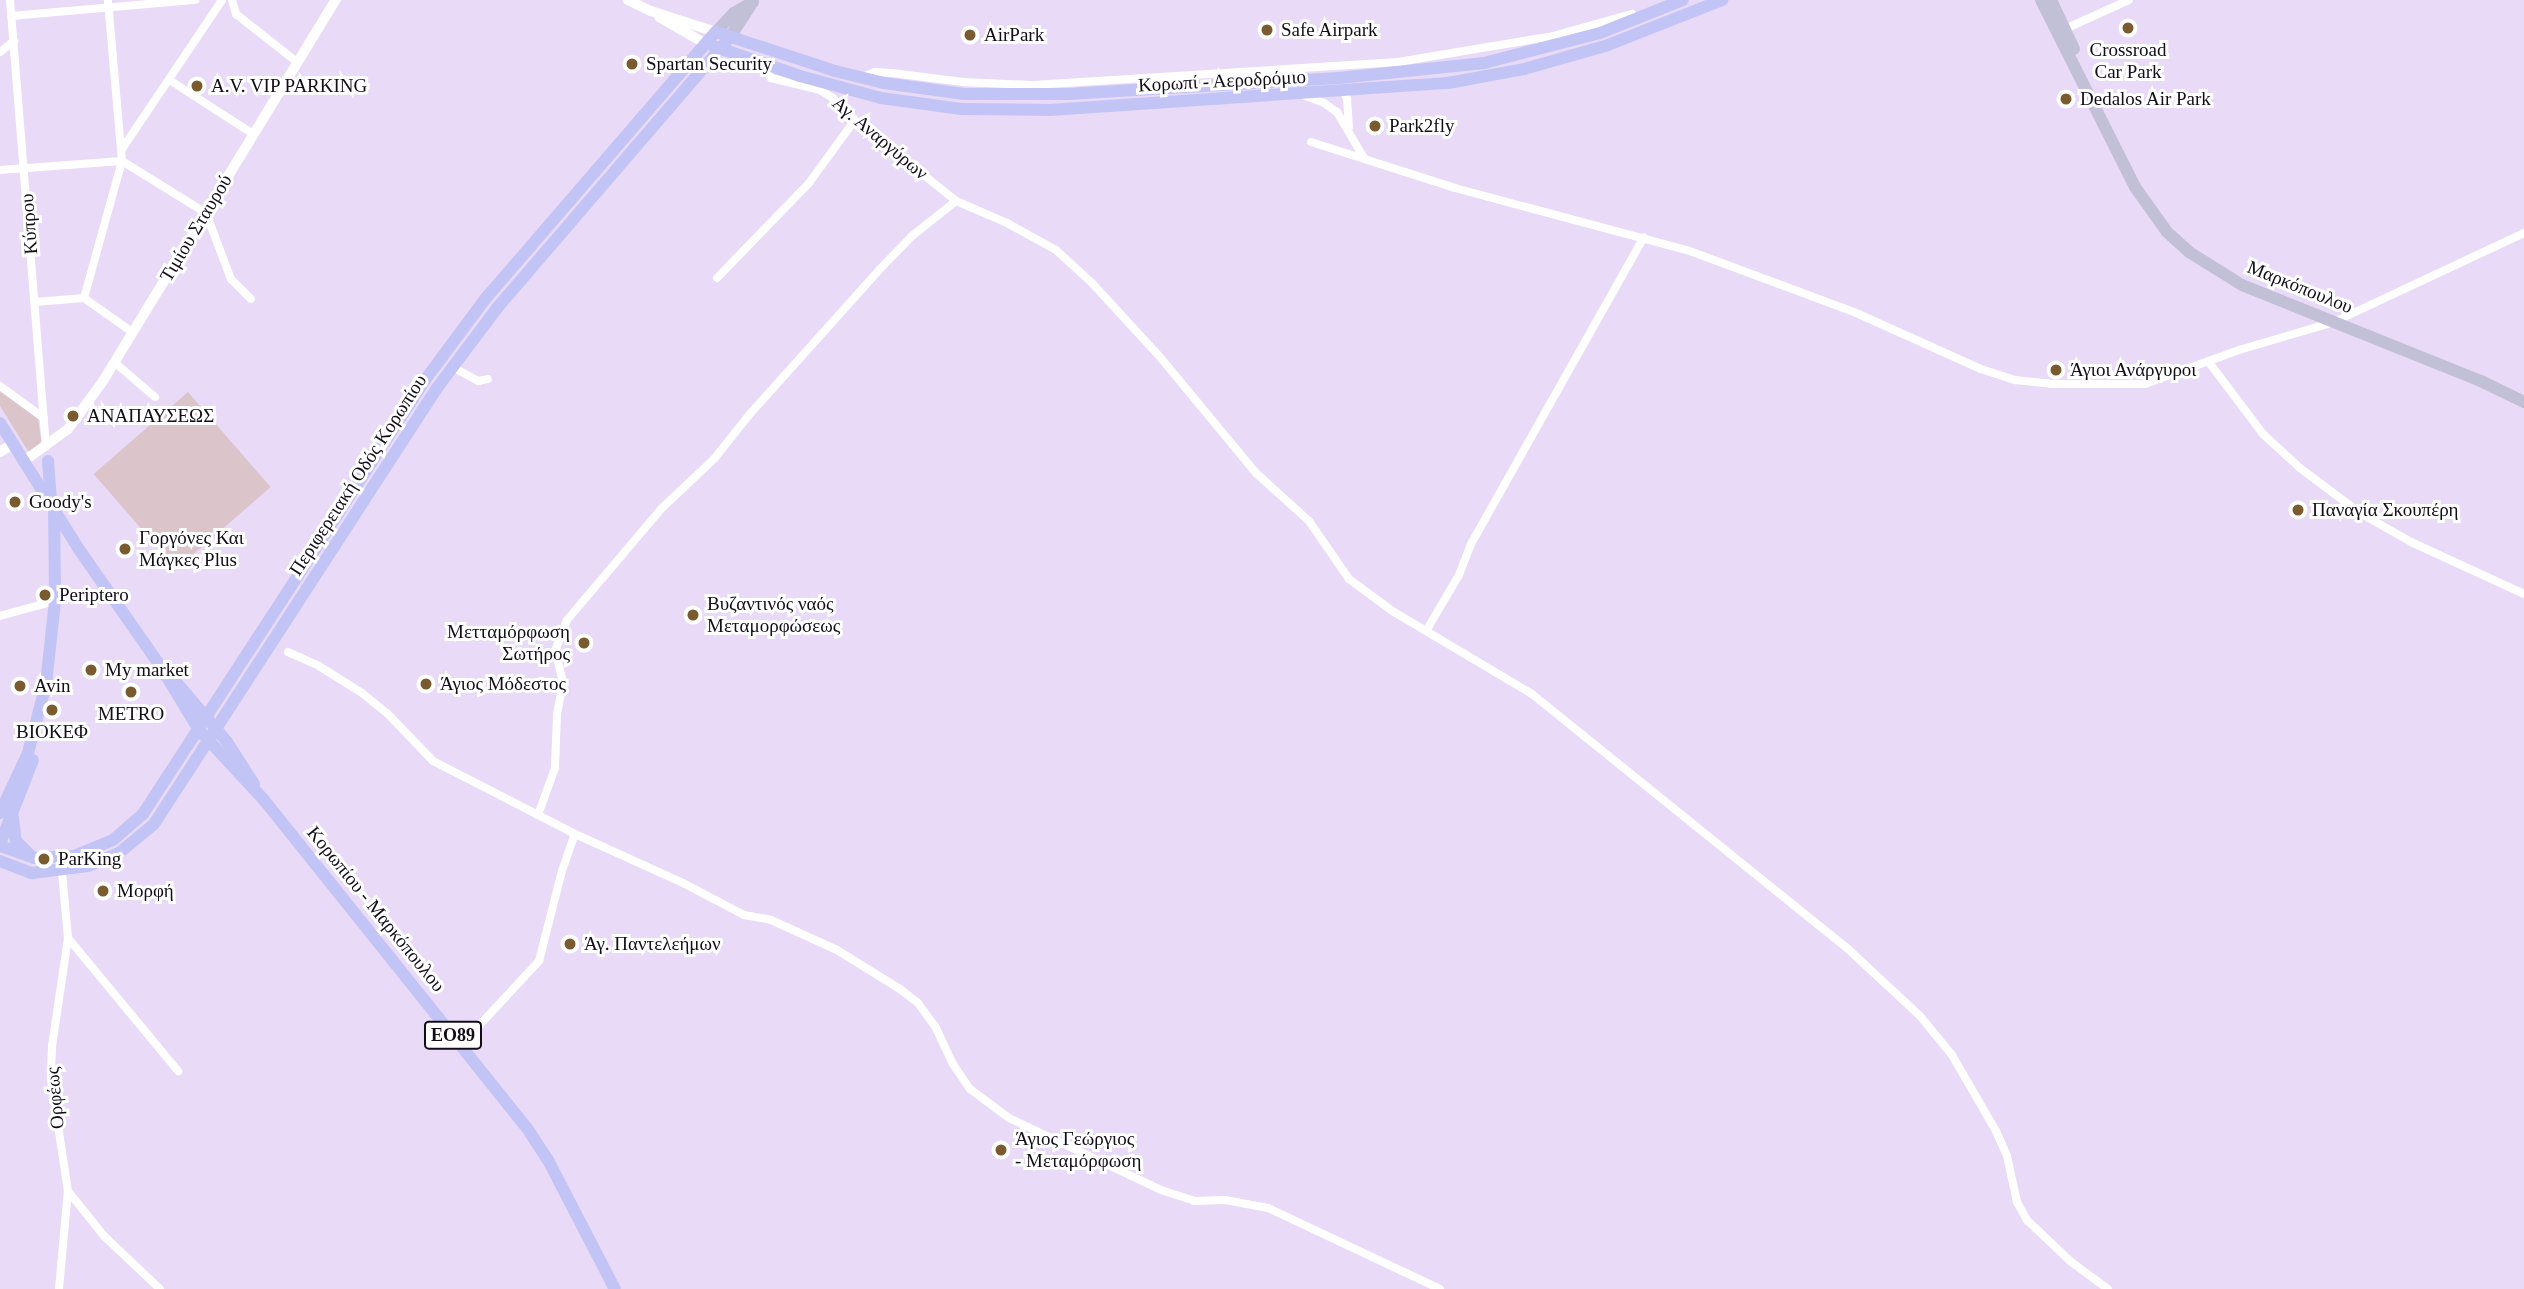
<!DOCTYPE html>
<html>
<head>
<meta charset="utf-8">
<style>
  body { margin:0 }
  #map { position:relative; width:2524px; height:1289px; overflow:hidden; background:#e9daf8; font-family:"Times New Roman",serif }
  div>[style] { position:absolute }
  [style*='--x'] { left:calc(var(--x)*1px); top:calc(var(--y)*1px); width:calc(var(--w)*1px); rotate:calc(var(--a)*1deg) }
  .green>* { inset:0; background:#dcc4cb; transform-origin:0 0 }
  .minor>* { height:8px; margin:-4px; padding:0 4px; transform-origin:4px; border-radius:4px; background:#fff }
  .tertiary>* { height:10px; margin:-5px; padding:0 5px; transform-origin:5px; border-radius:5px; background:#fff }
  .secondary>* { height:12px; margin:-6px; padding:0 6px; transform-origin:6px; border-radius:6px; background:#c1c0d7 }
  .primary>* { height:12px; margin:-6px; padding:0 6px; transform-origin:6px; border-radius:6px; background:#c2c4f5 }
  .dots>* { width:19px; height:19px; translate:-50% -50%; box-sizing:border-box; border:4px solid #fff; border-radius:50% }
  span { translate:-50% -50%; white-space:nowrap; text-align:center; line-height:1.15; -webkit-text-stroke:6px #fff; paint-order:stroke }
  .shield-label span { padding:2px 5px; background:#fff; border:2px solid; border-radius:5px; -webkit-text-stroke-width:0 }
  .shield-label { font-size:18px; color:#120d17; font-weight:700 }
  .poi-label { font-size:19px; color:#120d17 }
  .left { translate:0 -50%; text-align:left }
  .right { translate:-100% -50%; text-align:right }
  .street-label { font-size:19px; color:#120d17 }
</style>
</head>
<body>
<div id="map">
  <div class="green">
    <div style="clip-path:polygon(0 391px,38px 419px,42px 445px,32px 452px,28px 451px,0 406px)"></div>
    <div style="left:188px;top:392px;width:126px;height:125px;rotate:49deg"></div>
  </div>
  <div class="minor">
    <div style="--x:10;--y:0;--w:448;--a:85.4"></div>
    <div style="--x:232;--y:0;--w:15;--a:74"></div>
    <div style="--x:236;--y:14;--w:79;--a:38.3"></div>
    <div style="--x:11;--y:16;--w:185;--a:-5"></div>
    <div style="--x:2065;--y:29;--w:70;--a:-24.4"></div>
    <div style="--x:0;--y:52;--w:18;--a:-38"></div>
    <div style="--x:771;--y:66;--w:8;--a:113"></div>
    <div style="--x:768;--y:73;--w:6;--a:59"></div>
    <div style="--x:771;--y:78;--w:50;--a:13.8"></div>
    <div style="--x:820;--y:90;--w:15;--a:32"></div>
    <div style="--x:833;--y:98;--w:31;--a:45"></div>
    <div style="--x:855;--y:120;--w:129;--a:38.7"></div>
    <div style="--x:956;--y:201;--w:56;--a:23.3"></div>
    <div style="--x:1007;--y:223;--w:56;--a:28.9"></div>
    <div style="--x:1056;--y:250;--w:49;--a:42.5"></div>
    <div style="--x:1092;--y:283;--w:100;--a:47.4"></div>
    <div style="--x:1160;--y:357;--w:151;--a:50.4"></div>
    <div style="--x:1256;--y:473;--w:72;--a:42.2"></div>
    <div style="--x:1309;--y:521;--w:70;--a:55.4"></div>
    <div style="--x:1349;--y:579;--w:56;--a:36.3"></div>
    <div style="--x:1394;--y:612;--w:161;--a:30.7"></div>
    <div style="--x:1532;--y:694;--w:406;--a:38.9"></div>
    <div style="--x:1848;--y:949;--w:98;--a:42.9"></div>
    <div style="--x:1920;--y:1016;--w:50;--a:50.6"></div>
    <div style="--x:1952;--y:1055;--w:88;--a:59.9"></div>
    <div style="--x:1996;--y:1131;--w:27;--a:66"></div>
    <div style="--x:2007;--y:1156;--w:47;--a:77.7"></div>
    <div style="--x:2017;--y:1202;--w:21;--a:61"></div>
    <div style="--x:2027;--y:1220;--w:59;--a:43.6"></div>
    <div style="--x:2070;--y:1261;--w:47;--a:36.4"></div>
    <div style="--x:862;--y:77;--w:14;--a:-21"></div>
    <div style="--x:875;--y:72;--w:17;--a:3"></div>
    <div style="--x:892;--y:73;--w:72;--a:7.2"></div>
    <div style="--x:963;--y:82;--w:70;--a:2.5"></div>
    <div style="--x:1033;--y:85;--w:366;--a:-3.6"></div>
    <div style="--x:1398;--y:62;--w:157;--a:-9.5"></div>
    <div style="--x:1553;--y:36;--w:82;--a:-15.6"></div>
    <div style="--x:171;--y:81;--w:98;--a:32.9"></div>
    <div style="--x:1343;--y:88;--w:12;--a:70"></div>
    <div style="--x:1347;--y:99;--w:28;--a:86"></div>
    <div style="--x:1303;--y:95;--w:22;--a:21"></div>
    <div style="--x:1324;--y:103;--w:16;--a:35"></div>
    <div style="--x:1337;--y:112;--w:53;--a:59.6"></div>
    <div style="--x:1311;--y:142;--w:151;--a:17.7"></div>
    <div style="--x:1455;--y:188;--w:240;--a:15"></div>
    <div style="--x:1687;--y:250;--w:178;--a:20.4"></div>
    <div style="--x:1854;--y:312;--w:139;--a:24.2"></div>
    <div style="--x:1981;--y:369;--w:36;--a:18"></div>
    <div style="--x:2015;--y:380;--w:36;--a:6"></div>
    <div style="--x:2051;--y:384;--w:94;--a:0"></div>
    <div style="--x:2145;--y:384;--w:100;--a:-19.9"></div>
    <div style="--x:2239;--y:350;--w:99;--a:-16.4"></div>
    <div style="--x:2334;--y:322;--w:210;--a:-25.1"></div>
    <div style="--x:122;--y:149;--w:179;--a:-56.1"></div>
    <div style="--x:122;--y:161;--w:99;--a:31.8"></div>
    <div style="--x:206;--y:213;--w:71;--a:69.3"></div>
    <div style="--x:231;--y:279;--w:28;--a:45"></div>
    <div style="--x:0;--y:170;--w:122;--a:-4.2"></div>
    <div style="--x:717;--y:278;--w:132;--a:-45.9"></div>
    <div style="--x:809;--y:183;--w:78;--a:-53.9"></div>
    <div style="--x:84;--y:298;--w:142;--a:-74.5"></div>
    <div style="--x:122;--y:161;--w:162;--a:-95"></div>
    <div style="--x:35;--y:302;--w:49;--a:-4.7"></div>
    <div style="--x:84;--y:298;--w:59;--a:35.3"></div>
    <div style="--x:2208;--y:361;--w:91;--a:53"></div>
    <div style="--x:2263;--y:434;--w:50;--a:42.6"></div>
    <div style="--x:2300;--y:468;--w:75;--a:36.9"></div>
    <div style="--x:2360;--y:513;--w:59;--a:29.6"></div>
    <div style="--x:2411;--y:542;--w:124;--a:24.7"></div>
    <div style="--x:114;--y:362;--w:54;--a:40.5"></div>
    <div style="--x:452;--y:367;--w:30;--a:28"></div>
    <div style="--x:478;--y:381;--w:10;--a:-11"></div>
    <div style="--x:0;--y:386;--w:54;--a:36"></div>
    <div style="--x:0;--y:616;--w:57;--a:-15.3"></div>
    <div style="--x:1426;--y:631;--w:65;--a:-59.5"></div>
    <div style="--x:1459;--y:575;--w:33;--a:-69"></div>
    <div style="--x:1471;--y:544;--w:352;--a:-60.6"></div>
    <div style="--x:288;--y:652;--w:34;--a:24"></div>
    <div style="--x:319;--y:666;--w:51;--a:32.1"></div>
    <div style="--x:362;--y:693;--w:32;--a:39"></div>
    <div style="--x:387;--y:713;--w:66;--a:46.2"></div>
    <div style="--x:433;--y:761;--w:160;--a:27.2"></div>
    <div style="--x:575;--y:834;--w:119;--a:24.4"></div>
    <div style="--x:683;--y:883;--w:69;--a:27.7"></div>
    <div style="--x:744;--y:915;--w:27;--a:10"></div>
    <div style="--x:771;--y:920;--w:72;--a:24.4"></div>
    <div style="--x:837;--y:950;--w:74;--a:31.8"></div>
    <div style="--x:900;--y:989;--w:23;--a:38"></div>
    <div style="--x:918;--y:1003;--w:29;--a:54"></div>
    <div style="--x:935;--y:1026;--w:42;--a:64.7"></div>
    <div style="--x:953;--y:1064;--w:30;--a:56"></div>
    <div style="--x:970;--y:1089;--w:49;--a:36.6"></div>
    <div style="--x:1009;--y:1118;--w:168;--a:25.3"></div>
    <div style="--x:1161;--y:1190;--w:35;--a:18"></div>
    <div style="--x:1194;--y:1201;--w:31;--a:-2"></div>
    <div style="--x:1225;--y:1200;--w:44;--a:10.5"></div>
    <div style="--x:1268;--y:1208;--w:190;--a:25.2"></div>
    <div style="--x:538;--y:815;--w:50;--a:-70.1"></div>
    <div style="--x:555;--y:768;--w:54;--a:-87.9"></div>
    <div style="--x:557;--y:714;--w:33;--a:-79"></div>
    <div style="--x:563;--y:682;--w:32;--a:-104"></div>
    <div style="--x:555;--y:651;--w:33;--a:-69"></div>
    <div style="--x:567;--y:620;--w:145;--a:-49.7"></div>
    <div style="--x:661;--y:509;--w:73;--a:-43.3"></div>
    <div style="--x:714;--y:459;--w:56;--a:-51.5"></div>
    <div style="--x:749;--y:415;--w:196;--a:-48.1"></div>
    <div style="--x:880;--y:269;--w:46;--a:-45.9"></div>
    <div style="--x:912;--y:236;--w:56;--a:-38.5"></div>
    <div style="--x:62;--y:872;--w:66;--a:84.8"></div>
    <div style="--x:68;--y:938;--w:109;--a:98.4"></div>
    <div style="--x:52;--y:1046;--w:33;--a:92"></div>
    <div style="--x:51;--y:1079;--w:113;--a:81.4"></div>
    <div style="--x:68;--y:1191;--w:58;--a:51.3"></div>
    <div style="--x:104;--y:1236;--w:77;--a:43.4"></div>
    <div style="--x:68;--y:938;--w:173;--a:50.4"></div>
    <div style="--x:461;--y:1045;--w:115;--a:-47.1"></div>
    <div style="--x:539;--y:961;--w:93;--a:-75.7"></div>
    <div style="--x:562;--y:871;--w:39;--a:-71"></div>
    <div style="--x:59;--y:1289;--w:98;--a:-84.8"></div>
  </div>
  <div class="tertiary">
    <div style="--x:628;--y:0;--w:25;--a:26"></div>
    <div style="--x:651;--y:11;--w:68;--a:17.9"></div>
    <div style="--x:659;--y:17;--w:54;--a:29.9"></div>
    <div style="--x:0;--y:452;--w:15;--a:-32"></div>
    <div style="--x:24;--y:461;--w:54;--a:-36"></div>
    <div style="--x:68;--y:429;--w:59;--a:-53.9"></div>
    <div style="--x:103;--y:381;--w:447;--a:-58.6"></div>
  </div>
  <div class="secondary">
    <div style="--x:2041;--y:0;--w:209;--a:63.3"></div>
    <div style="--x:2135;--y:187;--w:55;--a:54.6"></div>
    <div style="--x:2167;--y:232;--w:30;--a:42"></div>
    <div style="--x:2189;--y:252;--w:62;--a:31.9"></div>
    <div style="--x:2242;--y:285;--w:258;--a:21.9"></div>
    <div style="--x:2481;--y:381;--w:48;--a:26"></div>
    <div style="--x:2051;--y:0;--w:54;--a:64.9"></div>
    <div style="--x:716;--y:32;--w:26;--a:-47"></div>
    <div style="--x:734;--y:13;--w:22;--a:-30"></div>
    <div style="--x:730;--y:37;--w:38;--a:-57"></div>
  </div>
  <div class="primary">
    <div style="--x:713;--y:46;--w:92;--a:19"></div>
    <div style="--x:800;--y:76;--w:84;--a:15.2"></div>
    <div style="--x:881;--y:98;--w:81;--a:7.8"></div>
    <div style="--x:961;--y:109;--w:89;--a:0.6"></div>
    <div style="--x:1050;--y:110;--w:399;--a:-3.9"></div>
    <div style="--x:1448;--y:83;--w:77;--a:-10.4"></div>
    <div style="--x:1524;--y:69;--w:87;--a:-15.9"></div>
    <div style="--x:1608;--y:45;--w:123;--a:-21.5"></div>
    <div style="--x:0;--y:423;--w:147;--a:58"></div>
    <div style="--x:78;--y:548;--w:141;--a:55.1"></div>
    <div style="--x:159;--y:664;--w:77;--a:58.8"></div>
    <div style="--x:199;--y:730;--w:96;--a:47.1"></div>
    <div style="--x:264;--y:800;--w:420;--a:51.3"></div>
    <div style="--x:527;--y:1128;--w:38;--a:57"></div>
    <div style="--x:548;--y:1160;--w:145;--a:62.6"></div>
    <div style="--x:48;--y:461;--w:40;--a:85.7"></div>
    <div style="--x:176;--y:682;--w:79;--a:49.6"></div>
    <div style="--x:227;--y:742;--w:50;--a:57.3"></div>
    <div style="--x:0;--y:813;--w:66;--a:-65"></div>
    <div style="--x:28;--y:753;--w:71;--a:-75.4"></div>
    <div style="--x:46;--y:684;--w:83;--a:-83.8"></div>
    <div style="--x:55;--y:601;--w:91;--a:-90.6"></div>
    <div style="--x:13;--y:818;--w:23;--a:83"></div>
    <div style="--x:16;--y:841;--w:21;--a:45"></div>
    <div style="--x:0;--y:844;--w:90;--a:-68.6"></div>
    <div style="--x:0;--y:846;--w:36;--a:19"></div>
    <div style="--x:34;--y:858;--w:40;--a:-2.9"></div>
    <div style="--x:74;--y:856;--w:42;--a:-22.3"></div>
    <div style="--x:113;--y:840;--w:40;--a:-41"></div>
    <div style="--x:143;--y:814;--w:518;--a:-56.99"></div>
    <div style="--x:425;--y:380;--w:102;--a:-53.4"></div>
    <div style="--x:486;--y:298;--w:352;--a:-49.2"></div>
    <div style="--x:716;--y:32;--w:125;--a:18.1"></div>
    <div style="--x:835;--y:71;--w:50;--a:13.8"></div>
    <div style="--x:884;--y:83;--w:81;--a:7.8"></div>
    <div style="--x:964;--y:94;--w:104;--a:0"></div>
    <div style="--x:1068;--y:94;--w:271;--a:-3.4"></div>
    <div style="--x:1339;--y:78;--w:146;--a:-5.9"></div>
    <div style="--x:1484;--y:63;--w:120;--a:-14.5"></div>
    <div style="--x:1600;--y:33;--w:89;--a:-21.7"></div>
    <div style="--x:0;--y:861;--w:34;--a:21"></div>
    <div style="--x:32;--y:873;--w:56;--a:-7.1"></div>
    <div style="--x:88;--y:866;--w:34;--a:-23"></div>
    <div style="--x:119;--y:853;--w:45;--a:-39.6"></div>
    <div style="--x:154;--y:824;--w:520;--a:-57.01"></div>
    <div style="--x:437;--y:388;--w:100;--a:-53.1"></div>
    <div style="--x:497;--y:308;--w:357;--a:-49.3"></div>
  </div>
  <div class="dots">
    <div style="left:2128px;top:28px;background:#795b2f"></div>
    <div style="left:1267px;top:30px;background:#795b2f"></div>
    <div style="left:970px;top:35px;background:#795b2f"></div>
    <div style="left:632px;top:64px;background:#795b2f"></div>
    <div style="left:197px;top:86px;background:#795b2f"></div>
    <div style="left:2066px;top:99px;background:#795b2f"></div>
    <div style="left:1375px;top:126px;background:#795b2f"></div>
    <div style="left:2056px;top:370px;background:#795b2f"></div>
    <div style="left:73px;top:416px;background:#795b2f"></div>
    <div style="left:15px;top:502px;background:#795b2f"></div>
    <div style="left:2298px;top:510px;background:#795b2f"></div>
    <div style="left:125px;top:549px;background:#795b2f"></div>
    <div style="left:45px;top:595px;background:#795b2f"></div>
    <div style="left:693px;top:615px;background:#795b2f"></div>
    <div style="left:584px;top:643px;background:#795b2f"></div>
    <div style="left:91px;top:670px;background:#795b2f"></div>
    <div style="left:426px;top:684px;background:#795b2f"></div>
    <div style="left:20px;top:686px;background:#795b2f"></div>
    <div style="left:131px;top:692px;background:#795b2f"></div>
    <div style="left:52px;top:710px;background:#795b2f"></div>
    <div style="left:44px;top:859px;background:#795b2f"></div>
    <div style="left:103px;top:891px;background:#795b2f"></div>
    <div style="left:570px;top:944px;background:#795b2f"></div>
    <div style="left:1001px;top:1150px;background:#795b2f"></div>
  </div>
  <div class="shield-label">
    <span style="left:453px;top:1035px">ΕΟ89</span>
  </div>
  <div class="poi-label">
    <span class="left" style="left:1281px;top:30px">Safe Airpark</span>
    <span class="left" style="left:984px;top:35px">AirPark</span>
    <span style="left:2128px;top:61px">Crossroad<br>Car Park</span>
    <span class="left" style="left:646px;top:64px">Spartan Security</span>
    <span class="left" style="left:211px;top:86px">A.V. VIP PARKING</span>
    <span class="left" style="left:2080px;top:99px">Dedalos Air Park</span>
    <span class="left" style="left:1389px;top:126px">Park2fly</span>
    <span class="left" style="left:2070px;top:370px">Άγιοι Ανάργυροι</span>
    <span class="left" style="left:87px;top:416px">ΑΝΑΠΑΥΣΕΩΣ</span>
    <span class="left" style="left:29px;top:502px">Goody's</span>
    <span class="left" style="left:2312px;top:510px">Παναγία Σκουπέρη</span>
    <span class="left" style="left:139px;top:549px">Γοργόνες Και<br>Μάγκες Plus</span>
    <span class="left" style="left:59px;top:595px">Periptero</span>
    <span class="left" style="left:707px;top:615px">Βυζαντινός ναός<br>Μεταμορφώσεως</span>
    <span class="right" style="left:570px;top:643px">Μετταμόρφωση<br>Σωτήρος</span>
    <span class="left" style="left:105px;top:670px">My market</span>
    <span class="left" style="left:440px;top:684px">Άγιος Μόδεστος</span>
    <span class="left" style="left:34px;top:686px">Avin</span>
    <span style="left:131px;top:714px">METRO</span>
    <span style="left:52px;top:732px">ΒΙΟΚΕΦ</span>
    <span class="left" style="left:58px;top:859px">ParKing</span>
    <span class="left" style="left:117px;top:891px">Μορφή</span>
    <span class="left" style="left:584px;top:944px">Άγ. Παντελεήμων</span>
    <span class="left" style="left:1015px;top:1150px">Άγιος Γεώργιος<br>- Μεταμόρφωση</span>
  </div>
  <div class="street-label">
    <span style="left:1222px;top:81px;rotate:-3deg">Κορωπί - Αεροδρόμιο</span>
    <span style="left:880px;top:138px;rotate:40deg">Αγ. Αναργύρων</span>
    <span style="left:29px;top:224px;rotate:-94deg">Κύπρου</span>
    <span style="left:196px;top:228px;rotate:-59deg">Τιμίου Σταυρού</span>
    <span style="left:2300px;top:287px;rotate:22deg">Μαρκόπουλου</span>
    <span style="left:358px;top:475px;rotate:-57deg">Περιφερειακή Οδός Κορωπίου</span>
    <span style="left:376px;top:909px;rotate:51deg">Κορωπίου - Μαρκόπουλου</span>
    <span style="left:55px;top:1098px;rotate:-95deg">Ορφέως</span>
  </div>
</div>
</body>
</html>
